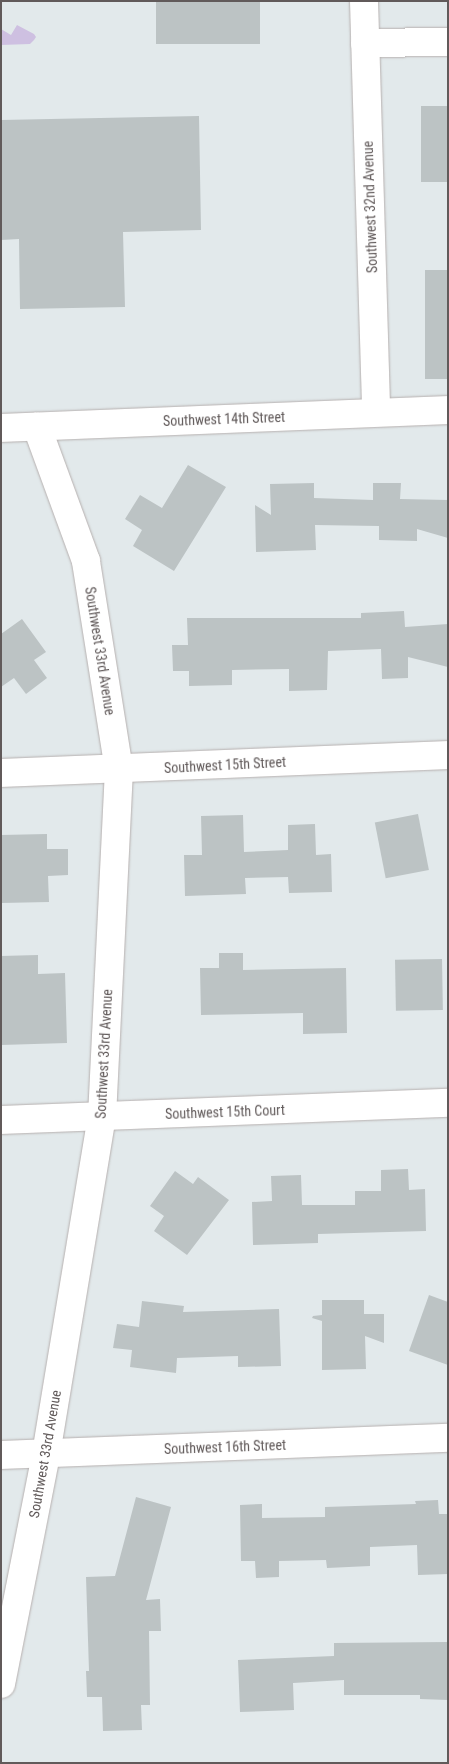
<!DOCTYPE html>
<html>
<head>
<meta charset="utf-8">
<style>
  body { margin:0 }
  #map { position:relative; width:449px; height:1764px; overflow:hidden; background:#e2e9eb; font-family:"Roboto Condensed",sans-serif }
  div>[style] { position:absolute }
  [style*='--x'] { left:calc(var(--x)*1px); top:calc(var(--y)*1px); width:calc(var(--w)*1px); rotate:calc(var(--a)*1deg) }
  .green>* { inset:0; background:#cec0e1 }
  .building>* { inset:0; background:#bcc3c4; transform-origin:0 0 }
  .roads { filter:drop-shadow(0 0 1px #b6b0af) drop-shadow(0 0 1px #b6b0af) }
  .minor>* { height:28px; margin:-14px; padding:0 14px; transform-origin:14px; border-radius:14px; background:#fff }
  span { translate:-50% -50%; white-space:nowrap; text-align:center; line-height:1.15; -webkit-text-stroke:4px #fff; paint-order:stroke }
  .street-label { font-size:14px; color:#615a5a }
  .frame { position:absolute; inset:0; border:2px solid #615a5a; pointer-events:none }
</style>
</head>
<body>
<div id="map">
  <div class="green">
    <div style="clip-path:polygon(17px 25px,34px 34px,36px 37px,34px 40px,30px 44px,1px 45px,1px 29px,11px 35px)"></div>
  </div>
  <div class="building">
    <div style="left:156px;top:1px;width:104px;height:43px"></div>
    <div style="left:448px;top:106px;width:76px;height:27px;rotate:90deg"></div>
    <div style="clip-path:polygon(199px 116px,201px 230px,123px 232px,125px 307px,20px 309px,19px 239px,1px 240px,1px 120px)"></div>
    <div style="left:425px;top:270px;width:23px;height:109px"></div>
    <div style="clip-path:polygon(188px 465px,226px 487px,174px 571px,133px 546px,142px 530px,125px 519px,140px 495px,162px 508px)"></div>
    <div style="clip-path:polygon(314px 483px,314px 498px,373px 500px,373px 483px,401px 483px,400px 499px,448px 500px,448px 538px,417px 529px,417px 541px,379px 540px,379px 526px,315px 525px,316px 550px,256px 552px,255px 505px,271px 515px,270px 484px)"></div>
    <div style="clip-path:polygon(404px 611px,405px 627px,448px 624px,448px 667px,408px 657px,408px 678px,382px 679px,381px 649px,328px 651px,327px 690px,289px 691px,289px 669px,232px 670px,232px 685px,189px 686px,189px 671px,173px 671px,172px 645px,188px 645px,187px 618px,361px 618px,361px 613px)"></div>
    <div style="clip-path:polygon(22px 619px,46px 652px,34px 660px,47px 678px,26px 694px,14px 678px,1px 687px,1px 634px)"></div>
    <div style="left:418px;top:814px;width:57px;height:44px;rotate:79deg"></div>
    <div style="clip-path:polygon(243px 815px,244px 852px,288px 850px,288px 825px,315px 824px,316px 855px,331px 854px,332px 892px,289px 893px,288px 877px,245px 878px,246px 894px,185px 896px,184px 855px,202px 855px,201px 816px)"></div>
    <div style="clip-path:polygon(47px 834px,47px 849px,68px 849px,68px 875px,48px 876px,49px 902px,1px 903px,1px 835px)"></div>
    <div style="clip-path:polygon(219px 953px,243px 953px,243px 970px,346px 968px,347px 1033px,303px 1034px,303px 1013px,201px 1015px,200px 968px,219px 968px)"></div>
    <div style="clip-path:polygon(38px 955px,38px 974px,65px 973px,67px 1043px,1px 1045px,1px 956px)"></div>
    <div style="left:442px;top:959px;width:51px;height:47px;rotate:89deg"></div>
    <div style="clip-path:polygon(408px 1169px,409px 1190px,425px 1189px,426px 1231px,318px 1234px,318px 1243px,253px 1245px,252px 1202px,272px 1201px,271px 1176px,301px 1175px,302px 1205px,355px 1205px,355px 1191px,381px 1191px,381px 1170px)"></div>
    <div style="clip-path:polygon(175px 1171px,193px 1184px,198px 1177px,229px 1200px,187px 1255px,154px 1231px,164px 1216px,150px 1206px)"></div>
    <div style="clip-path:polygon(429px 1295px,448px 1302px,448px 1365px,409px 1351px)"></div>
    <div style="clip-path:polygon(322px 1300px,364px 1300px,364px 1314px,384px 1314px,384px 1343px,365px 1336px,366px 1369px,322px 1370px,322px 1321px,312px 1318px,313px 1316px,322px 1315px)"></div>
    <div style="clip-path:polygon(142px 1301px,184px 1306px,183px 1312px,279px 1309px,281px 1366px,238px 1367px,238px 1356px,177px 1358px,176px 1373px,130px 1367px,132px 1350px,113px 1348px,117px 1324px,139px 1327px)"></div>
    <div style="clip-path:polygon(136px 1497px,171px 1507px,146px 1600px,160px 1599px,161px 1631px,149px 1631px,150px 1705px,141px 1705px,142px 1730px,103px 1731px,102px 1697px,87px 1697px,86px 1671px,89px 1671px,86px 1577px,115px 1576px)"></div>
    <div style="clip-path:polygon(438px 1500px,439px 1514px,448px 1514px,448px 1574px,418px 1575px,417px 1545px,370px 1547px,370px 1566px,327px 1568px,326px 1560px,279px 1561px,279px 1577px,256px 1578px,255px 1561px,241px 1561px,240px 1505px,262px 1504px,262px 1518px,325px 1517px,325px 1507px,416px 1504px,415px 1501px)"></div>
    <div style="clip-path:polygon(448px 1642px,448px 1700px,420px 1699px,420px 1695px,344px 1695px,344px 1680px,293px 1683px,294px 1710px,240px 1712px,238px 1660px,334px 1656px,334px 1643px)"></div>
  </div>
  <div class="roads">
    <div class="minor">
      <div style="--x:364;--y:1;--w:411;--a:88.3"></div>
      <div style="--x:365;--y:43;--w:83;--a:-0.7"></div>
      <div style="--x:1;--y:428;--w:447;--a:-2.3"></div>
      <div style="--x:1;--y:773;--w:447;--a:-2.3"></div>
      <div style="--x:1;--y:1120;--w:447;--a:-2.2"></div>
      <div style="--x:1;--y:1455;--w:447;--a:-2.2"></div>
      <div style="--x:1;--y:1684;--w:234;--a:-78.9"></div>
      <div style="--x:46;--y:1454;--w:342;--a:-80.6"></div>
      <div style="--x:102;--y:1117;--w:347;--a:-87.2"></div>
      <div style="--x:119;--y:770;--w:212;--a:-99"></div>
      <div style="--x:86;--y:561;--w:143;--a:-110.1"></div>
    </div>
  </div>
  <div class="street-label">
    <span style="left:370px;top:207px;rotate:-92deg">Southwest 32nd Avenue</span>
    <span style="left:224px;top:419px;rotate:-2deg">Southwest 14th Street</span>
    <span style="left:100px;top:651px;rotate:81deg">Southwest 33rd Avenue</span>
    <span style="left:225px;top:765px;rotate:-3deg">Southwest 15th Street</span>
    <span style="left:104px;top:1054px;rotate:-87deg">Southwest 33rd Avenue</span>
    <span style="left:225px;top:1112px;rotate:-2deg">Southwest 15th Court</span>
    <span style="left:225px;top:1447px;rotate:-2deg">Southwest 16th Street</span>
    <span style="left:45px;top:1454px;rotate:-80deg">Southwest 33rd Avenue</span>
  </div>
  <div class="frame"></div>
</div>
</body>
</html>
